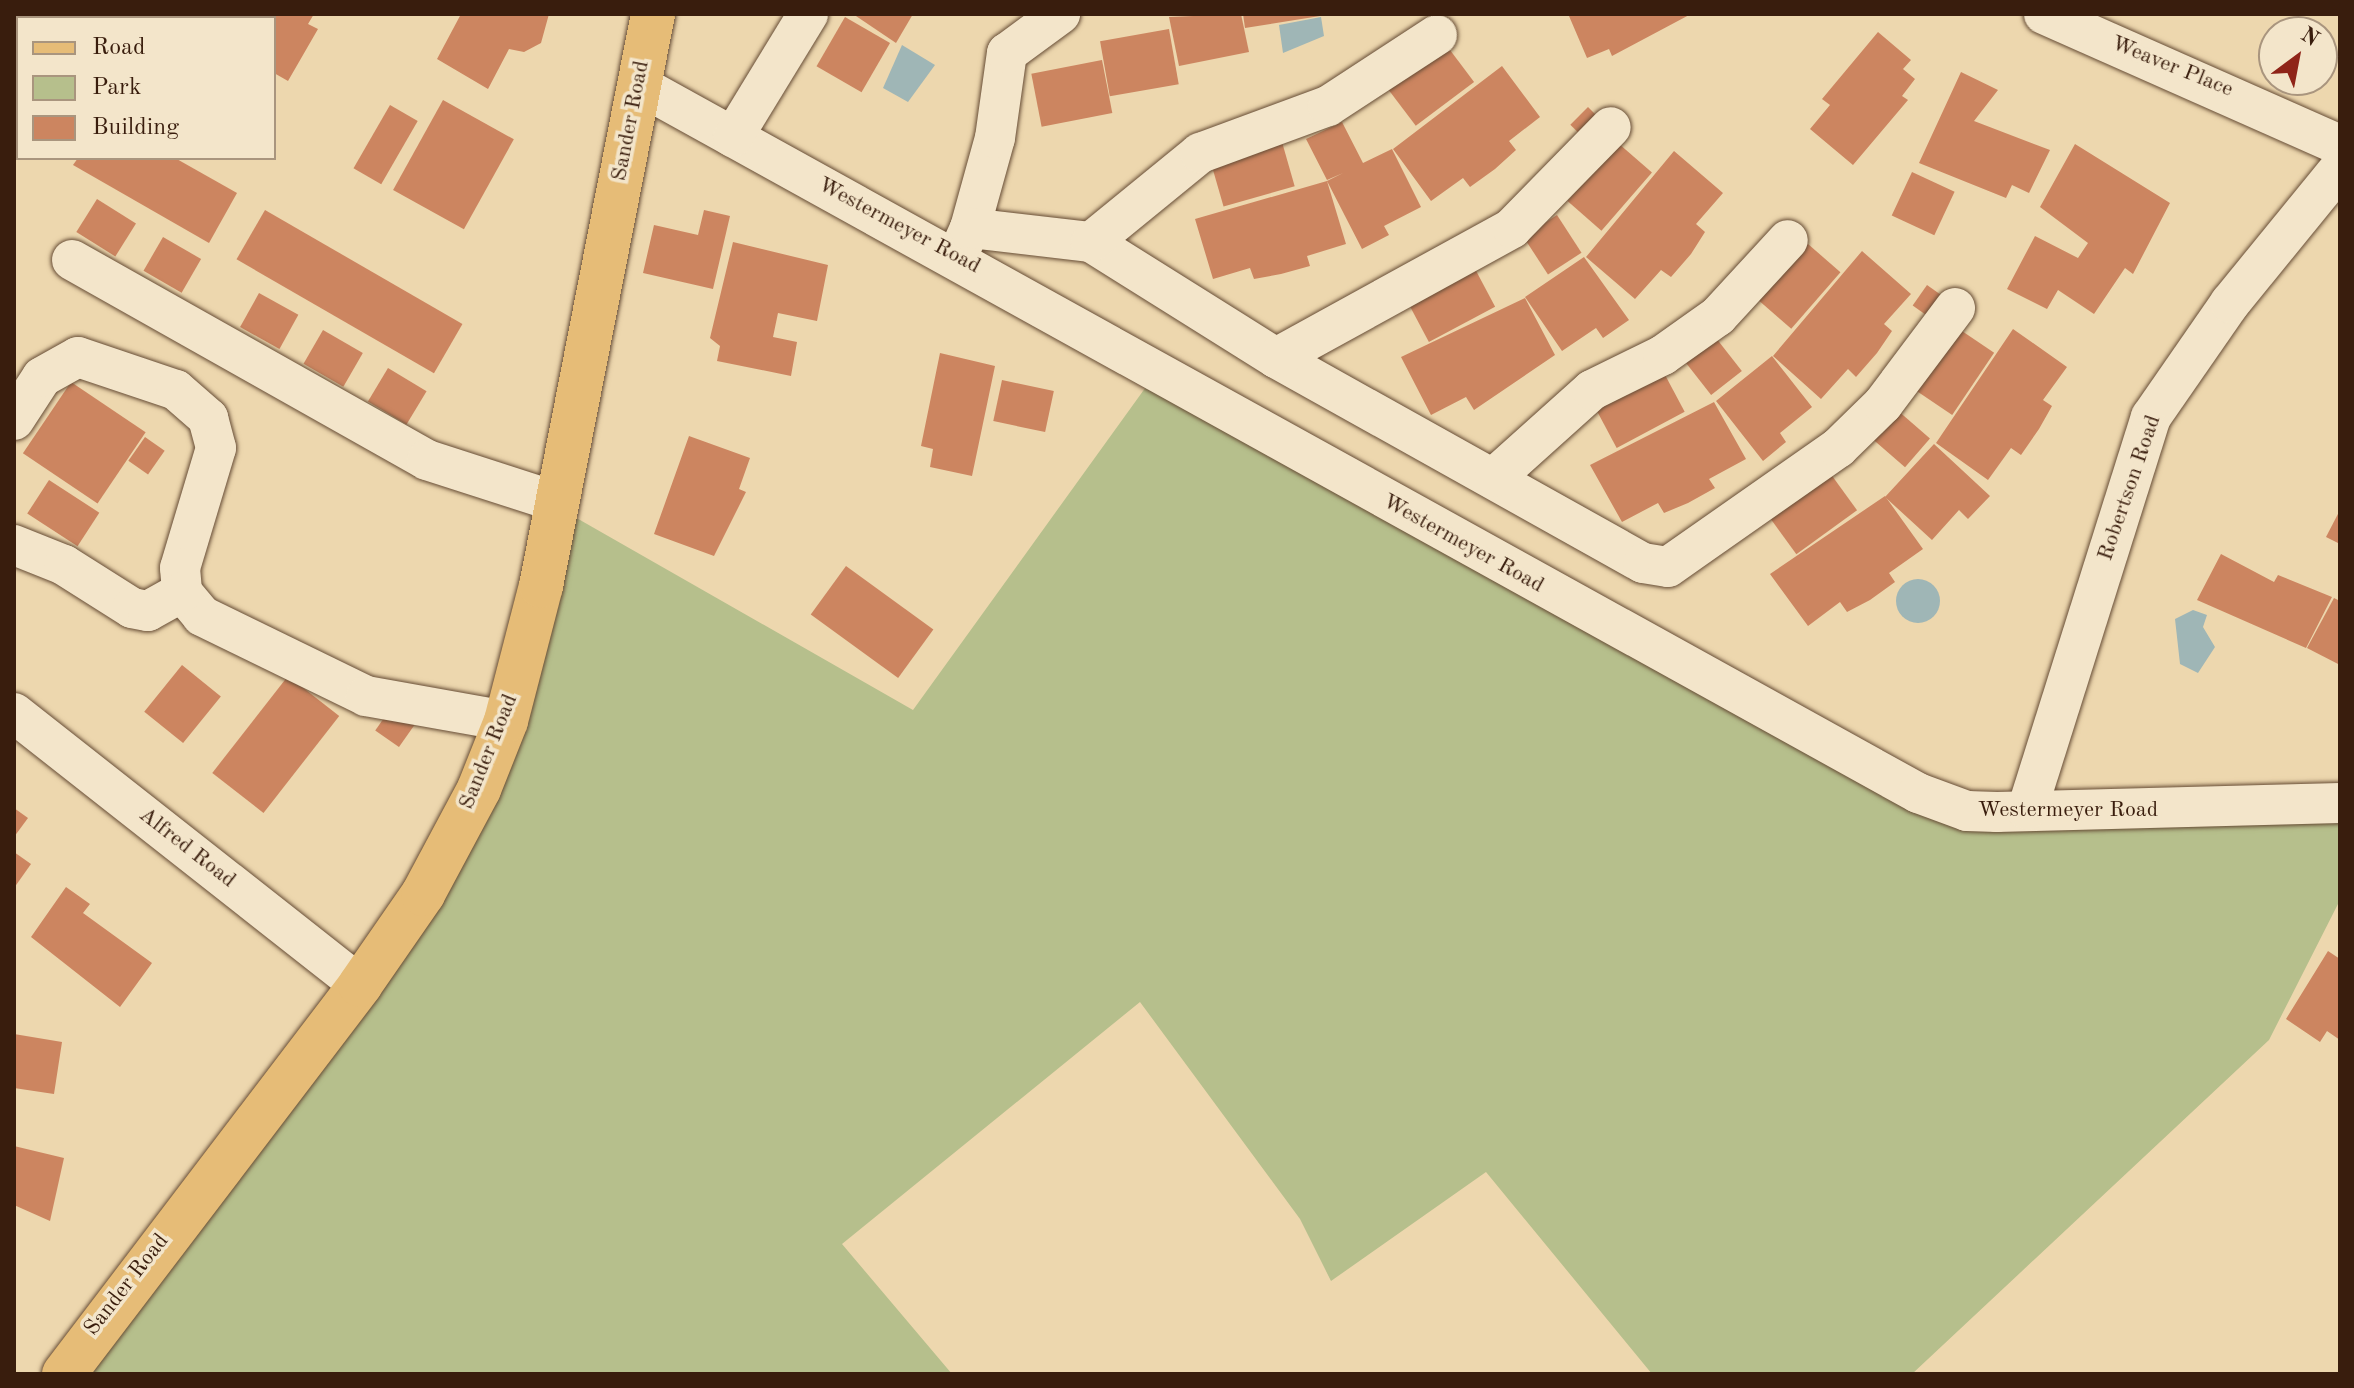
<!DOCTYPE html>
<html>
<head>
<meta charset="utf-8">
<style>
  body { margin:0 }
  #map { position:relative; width:2354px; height:1388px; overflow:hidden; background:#edd7ae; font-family:"Old Standard TT",serif }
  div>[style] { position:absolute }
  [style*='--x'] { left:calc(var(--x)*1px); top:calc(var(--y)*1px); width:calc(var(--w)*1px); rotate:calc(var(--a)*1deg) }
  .green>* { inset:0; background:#b6bf8c }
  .water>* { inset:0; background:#9fb6b6 }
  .round { border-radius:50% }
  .building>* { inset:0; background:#cc8560; transform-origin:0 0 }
  .roads { filter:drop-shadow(0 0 2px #664c35) drop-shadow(0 0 2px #664c35) }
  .minor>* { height:40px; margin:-20px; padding:0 20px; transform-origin:20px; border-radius:20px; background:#f3e5ca }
  .major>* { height:44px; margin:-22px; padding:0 22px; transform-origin:22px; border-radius:22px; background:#e6bc77 }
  span { translate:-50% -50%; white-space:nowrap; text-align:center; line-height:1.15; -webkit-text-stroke:7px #f3e5ca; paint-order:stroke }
  .street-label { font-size:22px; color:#391d0d }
  .frame { position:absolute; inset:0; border:16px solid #391d0d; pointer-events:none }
  .legend { position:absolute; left:16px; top:16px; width:260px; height:144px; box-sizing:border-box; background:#f3e5ca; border:2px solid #a9957e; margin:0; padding:10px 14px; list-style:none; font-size:24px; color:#391d0d }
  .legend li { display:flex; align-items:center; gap:16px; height:40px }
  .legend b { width:40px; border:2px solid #a9957e }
  .north { position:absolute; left:2258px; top:16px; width:80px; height:80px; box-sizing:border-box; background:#f3e5ca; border:2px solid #a9957e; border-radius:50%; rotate:32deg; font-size:22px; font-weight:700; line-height:32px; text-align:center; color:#391d0d }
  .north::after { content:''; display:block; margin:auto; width:28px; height:36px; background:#8f2418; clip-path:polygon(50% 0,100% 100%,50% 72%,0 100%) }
</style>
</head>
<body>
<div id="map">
  <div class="green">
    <div style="clip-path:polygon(1156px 373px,1919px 796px,2340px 804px,2340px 900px,2269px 1040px,1912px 1374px,1652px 1374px,1486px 1172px,1331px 1281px,1300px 1219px,1140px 1002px,842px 1244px,952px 1374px,61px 1374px,476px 789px,552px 504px,913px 710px)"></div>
  </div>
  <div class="water">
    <div style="clip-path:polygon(1321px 17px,1324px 36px,1283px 53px,1279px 25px)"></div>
    <div style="clip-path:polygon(902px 45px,935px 65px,908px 102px,883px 88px)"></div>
    <div class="round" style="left:1896px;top:579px;width:44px;height:44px"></div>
    <div style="clip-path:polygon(2193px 610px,2207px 615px,2203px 627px,2215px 647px,2198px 673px,2180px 664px,2175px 619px)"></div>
  </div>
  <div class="building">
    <div style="clip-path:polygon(236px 14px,314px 14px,308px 24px,318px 29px,288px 81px,274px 73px,274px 18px)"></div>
    <div style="clip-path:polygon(461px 14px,549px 14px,541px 43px,524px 52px,509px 49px,488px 89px,437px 59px)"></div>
    <div style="clip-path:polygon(853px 14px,913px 14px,896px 43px)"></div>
    <div style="clip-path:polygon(1241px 14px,1249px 52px,1179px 66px,1169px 17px)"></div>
    <div style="clip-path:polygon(1243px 14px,1320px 14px,1320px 16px,1245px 28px)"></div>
    <div style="clip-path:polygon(1691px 14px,1612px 56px,1609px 49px,1587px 58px,1569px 16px)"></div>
    <div style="left:845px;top:17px;width:52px;height:57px;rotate:30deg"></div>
    <div style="left:1169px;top:29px;width:56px;height:70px;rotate:80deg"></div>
    <div style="clip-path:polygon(1878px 32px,1911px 60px,1903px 69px,1915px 79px,1902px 96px,1908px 100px,1853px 165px,1810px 129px,1830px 105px,1822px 99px)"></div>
    <div style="left:18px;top:34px;width:63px;height:4px;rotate:90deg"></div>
    <div style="left:1447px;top:46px;width:45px;height:73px;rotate:53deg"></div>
    <div style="left:1102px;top:60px;width:54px;height:72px;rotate:79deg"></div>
    <div style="clip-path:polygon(1502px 66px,1540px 117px,1509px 141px,1516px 150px,1495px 169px,1470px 187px,1463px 178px,1431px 201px,1393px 149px)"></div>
    <div style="clip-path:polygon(1961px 72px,1998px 90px,1974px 121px,2050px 150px,2029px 193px,2012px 185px,2006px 198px,1919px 163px)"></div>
    <div style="left:443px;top:100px;width:81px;height:103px;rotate:29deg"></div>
    <div style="left:390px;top:105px;width:32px;height:73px;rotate:30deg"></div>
    <div style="left:1588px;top:107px;width:20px;height:25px;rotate:45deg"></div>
    <div style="clip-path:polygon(1342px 122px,1363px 163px,1392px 149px,1421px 207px,1384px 226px,1389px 235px,1362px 249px,1327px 181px,1346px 244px,1307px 256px,1310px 266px,1281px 274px,1254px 279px,1250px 268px,1213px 279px,1195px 219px,1327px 181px,1343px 173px,1327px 180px,1306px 139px)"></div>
    <div style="left:1282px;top:142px;width:46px;height:74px;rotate:74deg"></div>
    <div style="left:1618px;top:143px;width:45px;height:77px;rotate:41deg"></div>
    <div style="clip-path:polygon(2075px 144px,2170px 203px,2133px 274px,2125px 268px,2094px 314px,2058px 290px,2047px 309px,2007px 289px,2035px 236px,2078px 258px,2088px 243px,2040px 207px)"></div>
    <div style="clip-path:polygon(1674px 151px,1723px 193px,1696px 224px,1705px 232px,1691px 254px,1671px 277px,1661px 270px,1635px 299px,1586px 257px)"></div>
    <div style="clip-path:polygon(78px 158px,175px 158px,237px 193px,209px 243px,73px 165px)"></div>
    <div style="left:1912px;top:172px;width:47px;height:48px;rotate:25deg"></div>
    <div style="left:97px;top:199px;width:46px;height:39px;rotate:32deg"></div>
    <div style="left:265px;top:210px;width:228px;height:57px;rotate:30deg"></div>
    <div style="clip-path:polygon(704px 210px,730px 216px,713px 289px,643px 273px,654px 225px,698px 235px)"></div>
    <div style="left:1557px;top:215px;width:45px;height:40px;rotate:57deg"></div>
    <div style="left:163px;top:237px;width:44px;height:39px;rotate:30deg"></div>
    <div style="clip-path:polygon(733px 242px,828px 265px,817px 321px,778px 313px,773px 337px,797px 342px,791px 376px,717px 361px,720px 346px,710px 338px)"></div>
    <div style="left:1808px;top:244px;width:43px;height:75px;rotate:41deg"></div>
    <div style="clip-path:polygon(1862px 251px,1911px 294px,1884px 324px,1892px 331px,1877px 353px,1856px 377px,1848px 369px,1821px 399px,1773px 356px)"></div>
    <div style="clip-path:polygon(1584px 257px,1629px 320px,1603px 338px,1596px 328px,1562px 351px,1525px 297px)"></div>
    <div style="left:1474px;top:267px;width:45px;height:75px;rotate:62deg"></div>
    <div style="left:1927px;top:285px;width:19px;height:25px;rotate:35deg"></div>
    <div style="left:259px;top:293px;width:45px;height:39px;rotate:29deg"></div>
    <div style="clip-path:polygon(1525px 298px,1555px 355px,1474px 410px,1466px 397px,1431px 415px,1401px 357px)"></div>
    <div style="left:1956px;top:327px;width:46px;height:75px;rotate:34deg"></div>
    <div style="clip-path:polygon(2013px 329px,2067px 367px,2043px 400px,2052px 406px,2039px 429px,2021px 455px,2011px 448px,1988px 480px,1936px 443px)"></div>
    <div style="left:323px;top:330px;width:46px;height:39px;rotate:30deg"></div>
    <div style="left:1716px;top:338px;width:42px;height:39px;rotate:52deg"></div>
    <div style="clip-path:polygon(940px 353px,995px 366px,972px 476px,930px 467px,933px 449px,921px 446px)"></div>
    <div style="clip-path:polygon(1772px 356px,1812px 407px,1780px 433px,1786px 442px,1763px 461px,1716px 401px)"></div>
    <div style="left:388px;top:368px;width:45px;height:39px;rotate:31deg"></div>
    <div style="left:1664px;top:373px;width:44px;height:77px;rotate:62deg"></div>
    <div style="left:1002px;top:380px;width:53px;height:42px;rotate:12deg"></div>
    <div style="left:71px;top:382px;width:90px;height:86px;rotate:34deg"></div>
    <div style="clip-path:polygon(1714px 402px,1746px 459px,1709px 479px,1715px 488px,1688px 503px,1664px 513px,1658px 503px,1622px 522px,1590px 465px)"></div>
    <div style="left:1896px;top:409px;width:45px;height:38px;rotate:41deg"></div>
    <div style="clip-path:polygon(689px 436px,750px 458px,739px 489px,746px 492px,714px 556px,654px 534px)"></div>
    <div style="left:145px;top:437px;width:24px;height:29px;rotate:35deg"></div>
    <div style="clip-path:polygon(1934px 444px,1990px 496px,1968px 519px,1959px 510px,1932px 540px,1885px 497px)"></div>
    <div style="left:1830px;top:473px;width:46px;height:75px;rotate:54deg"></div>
    <div style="left:49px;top:480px;width:60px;height:40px;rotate:33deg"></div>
    <div style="clip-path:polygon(1885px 496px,1923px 549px,1889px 573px,1895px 582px,1870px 600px,1847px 612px,1840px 602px,1808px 626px,1770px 574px)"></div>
    <div style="clip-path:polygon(2340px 510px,2340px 544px,2326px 537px)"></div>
    <div style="clip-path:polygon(2221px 554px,2274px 582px,2278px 575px,2332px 597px,2306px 648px,2197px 600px)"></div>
    <div style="left:846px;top:566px;width:108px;height:60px;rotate:36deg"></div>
    <div style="clip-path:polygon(2334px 598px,2340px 601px,2340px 665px,2307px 648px)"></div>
    <div style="left:182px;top:665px;width:50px;height:60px;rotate:39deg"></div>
    <div style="left:288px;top:676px;width:65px;height:123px;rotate:38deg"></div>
    <div style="left:393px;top:705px;width:29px;height:31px;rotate:35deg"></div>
    <div style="clip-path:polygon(14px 808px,28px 818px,14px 837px)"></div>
    <div style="clip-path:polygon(14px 852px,31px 864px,14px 888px)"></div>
    <div style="clip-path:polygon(66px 887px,90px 904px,83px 913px,152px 963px,120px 1007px,31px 937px)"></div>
    <div style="clip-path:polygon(2328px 951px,2340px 959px,2340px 1040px,2327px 1031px,2320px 1042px,2286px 1019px)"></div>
    <div style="clip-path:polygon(14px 1034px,62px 1042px,54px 1094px,14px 1088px)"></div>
    <div style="clip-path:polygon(14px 1146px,64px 1158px,50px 1221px,14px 1205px)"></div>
  </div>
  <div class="roads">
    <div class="minor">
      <div style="--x:2044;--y:14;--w:324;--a:23.9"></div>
      <div style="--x:639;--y:85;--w:1462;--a:28.97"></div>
      <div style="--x:1918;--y:793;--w:52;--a:20.2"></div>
      <div style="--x:1967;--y:811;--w:30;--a:2"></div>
      <div style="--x:1997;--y:812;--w:343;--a:-1.5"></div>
      <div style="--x:733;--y:137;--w:144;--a:-58.6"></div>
      <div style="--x:970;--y:228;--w:93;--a:-74.5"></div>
      <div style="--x:995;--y:138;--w:86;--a:-82"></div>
      <div style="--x:1007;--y:53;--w:66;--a:-36.3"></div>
      <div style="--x:1091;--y:242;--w:218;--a:32.1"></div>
      <div style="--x:1276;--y:358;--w:420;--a:29.2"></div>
      <div style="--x:1643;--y:563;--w:25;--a:9"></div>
      <div style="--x:1668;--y:567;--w:208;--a:-35"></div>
      <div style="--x:1838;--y:448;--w:63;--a:-44.4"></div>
      <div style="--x:1883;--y:404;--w:120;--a:-53.1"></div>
      <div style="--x:957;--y:257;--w:32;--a:-66"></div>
      <div style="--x:970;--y:228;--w:122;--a:6.6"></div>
      <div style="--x:1091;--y:242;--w:141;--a:-39.2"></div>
      <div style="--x:1200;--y:153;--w:136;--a:-20.2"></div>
      <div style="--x:1328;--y:106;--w:130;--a:-33.1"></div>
      <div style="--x:72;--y:260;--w:407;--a:29.4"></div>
      <div style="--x:427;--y:460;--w:133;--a:17.9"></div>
      <div style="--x:1276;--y:358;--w:269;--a:-28.8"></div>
      <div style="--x:1512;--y:228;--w:141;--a:-45.6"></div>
      <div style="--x:14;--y:420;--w:51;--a:-56.9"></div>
      <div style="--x:42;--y:377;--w:41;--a:-29.1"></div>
      <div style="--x:78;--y:357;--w:103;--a:18.6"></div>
      <div style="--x:176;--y:390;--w:43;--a:41.2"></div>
      <div style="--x:208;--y:418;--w:31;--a:75"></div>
      <div style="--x:216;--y:448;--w:125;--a:106.7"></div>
      <div style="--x:180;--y:568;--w:24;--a:85"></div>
      <div style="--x:182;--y:592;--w:31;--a:50"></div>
      <div style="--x:202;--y:616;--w:182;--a:26"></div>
      <div style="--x:366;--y:696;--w:142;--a:10.1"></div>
      <div style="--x:1495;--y:477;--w:130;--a:-41.9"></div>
      <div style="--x:1592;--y:390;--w:79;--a:-26.2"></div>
      <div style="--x:1663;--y:355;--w:67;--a:-35.3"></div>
      <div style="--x:1718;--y:316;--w:103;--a:-47.4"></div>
      <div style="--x:14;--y:545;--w:54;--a:21.8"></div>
      <div style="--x:64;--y:565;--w:80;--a:32.3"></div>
      <div style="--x:132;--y:608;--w:16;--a:11"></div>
      <div style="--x:148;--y:611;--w:39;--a:-29"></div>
      <div style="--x:14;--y:713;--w:440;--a:38.2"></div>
      <div style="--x:2027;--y:810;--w:412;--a:-72.5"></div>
      <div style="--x:2151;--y:417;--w:139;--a:-55.3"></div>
      <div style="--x:2230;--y:303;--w:174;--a:-50.8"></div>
    </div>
    <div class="major">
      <div style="--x:64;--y:1374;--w:489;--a:-52.7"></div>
      <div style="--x:360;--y:985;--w:111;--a:-55.3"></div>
      <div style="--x:423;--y:894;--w:119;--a:-61.9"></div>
      <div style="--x:479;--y:789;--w:73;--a:-68.3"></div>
      <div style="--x:506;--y:721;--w:139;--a:-75.5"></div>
      <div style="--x:541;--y:586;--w:583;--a:-78.92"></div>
    </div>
  </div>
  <div class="street-label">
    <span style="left:2172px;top:67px;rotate:22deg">Weaver Place</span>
    <span style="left:631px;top:121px;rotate:-79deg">Sander Road</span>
    <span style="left:899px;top:226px;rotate:28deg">Westermeyer Road</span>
    <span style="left:2130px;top:488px;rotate:-71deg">Robertson Road</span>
    <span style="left:1463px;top:544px;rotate:29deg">Westermeyer Road</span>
    <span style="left:489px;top:752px;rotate:-68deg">Sander Road</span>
    <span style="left:2068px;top:811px">Westermeyer Road</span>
    <span style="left:187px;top:848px;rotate:38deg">Alfred Road</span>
    <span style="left:127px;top:1285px;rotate:-52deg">Sander Road</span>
  </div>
  <div class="frame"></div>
  <ul class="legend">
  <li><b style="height:10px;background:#e6bc77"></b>Road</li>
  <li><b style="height:22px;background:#b6bf8c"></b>Park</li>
  <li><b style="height:22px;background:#cc8560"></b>Building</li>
  </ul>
  <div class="north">N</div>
</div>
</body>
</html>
